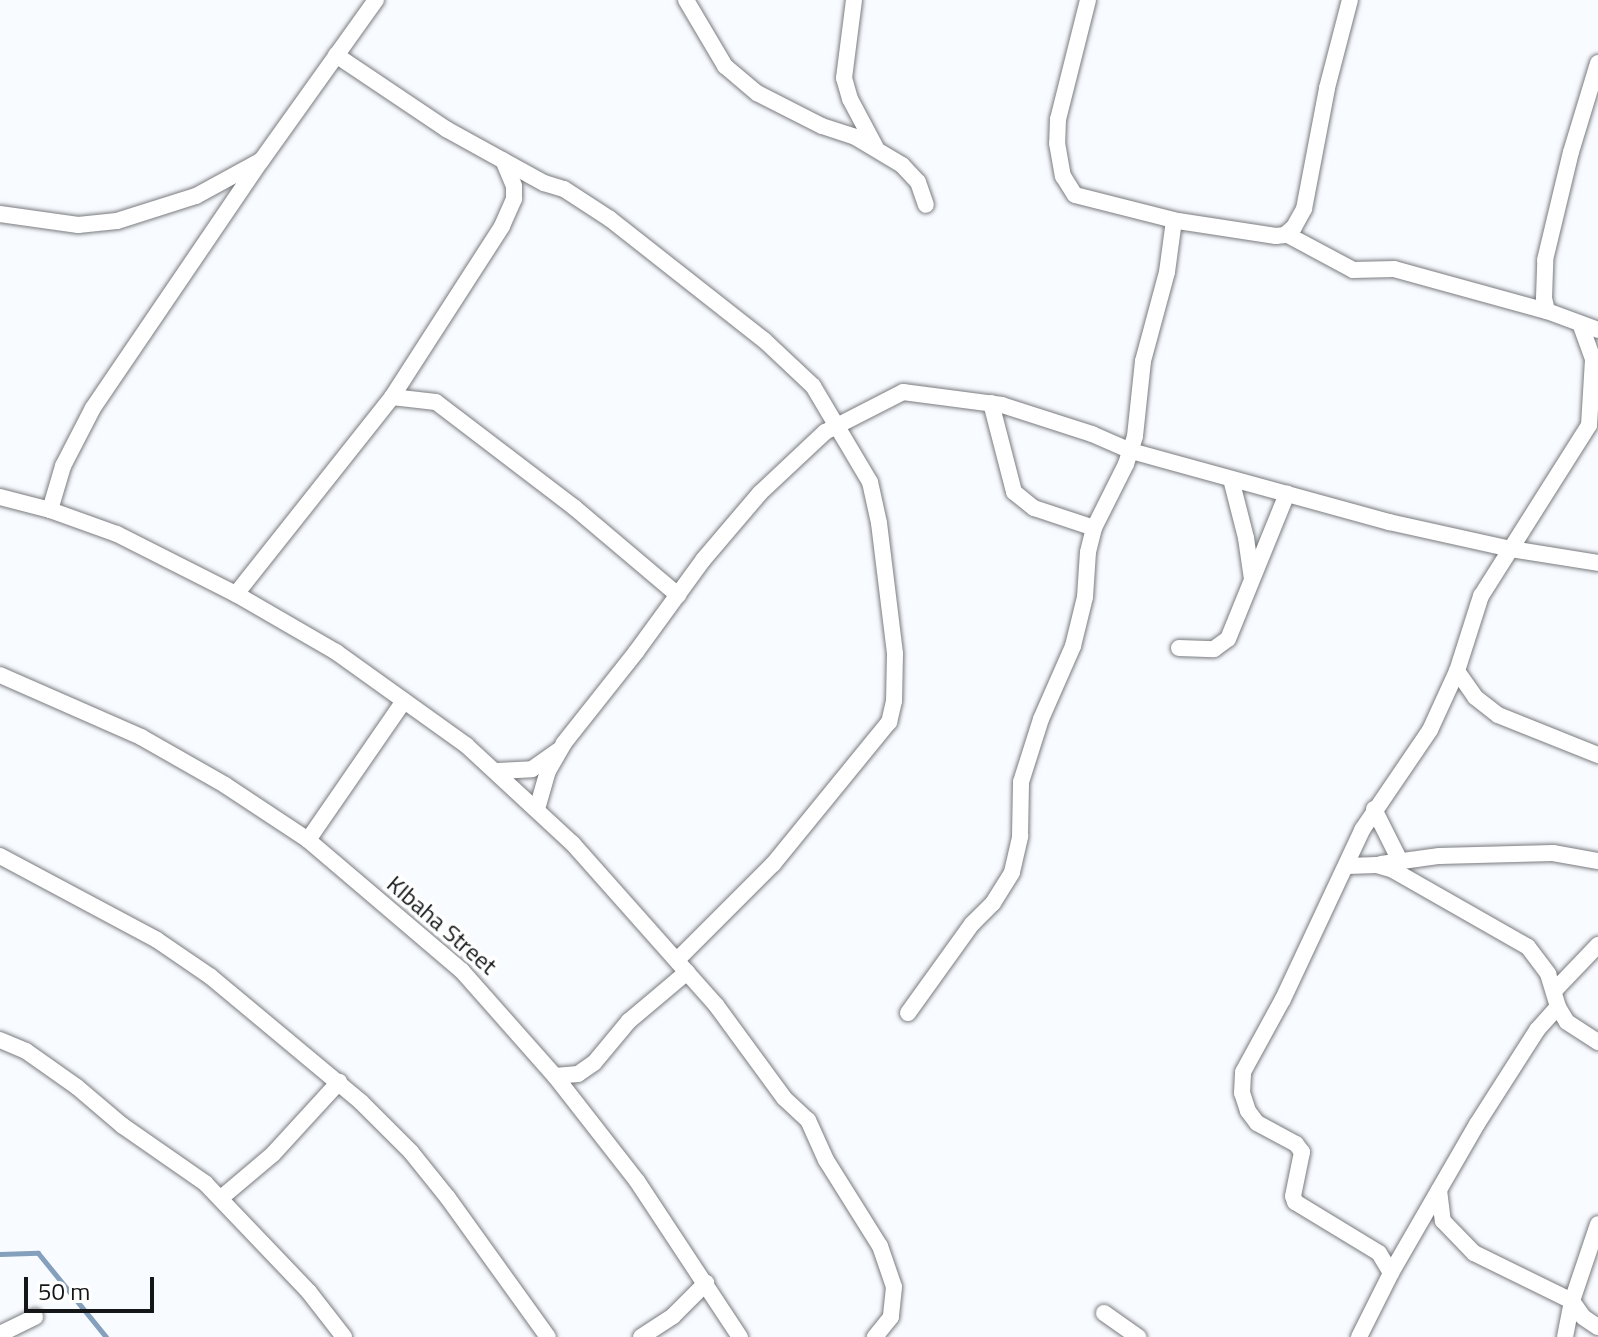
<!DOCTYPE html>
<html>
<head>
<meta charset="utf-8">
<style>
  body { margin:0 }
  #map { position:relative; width:1598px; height:1337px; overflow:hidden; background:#f8fbff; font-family:"Titillium Web",sans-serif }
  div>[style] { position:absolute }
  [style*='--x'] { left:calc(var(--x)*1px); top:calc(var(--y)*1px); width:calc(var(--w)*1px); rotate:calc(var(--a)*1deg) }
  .stream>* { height:5px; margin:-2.5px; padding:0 2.5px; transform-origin:2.5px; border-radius:2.5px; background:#85a0bc }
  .roads { filter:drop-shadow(0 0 2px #797b7f) drop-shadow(0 0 2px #797b7f) }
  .street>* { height:16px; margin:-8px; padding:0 8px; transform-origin:8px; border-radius:8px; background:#fff }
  span { translate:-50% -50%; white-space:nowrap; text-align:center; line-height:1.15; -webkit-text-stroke:7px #fff; paint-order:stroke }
  .street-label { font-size:24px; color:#151617 }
  .scale { position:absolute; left:24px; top:1277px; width:130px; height:36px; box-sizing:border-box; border:4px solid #151617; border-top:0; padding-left:10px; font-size:24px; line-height:28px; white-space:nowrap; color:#151617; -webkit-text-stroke:6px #fff; paint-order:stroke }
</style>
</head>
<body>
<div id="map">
  <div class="stream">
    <div style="--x:0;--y:1254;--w:38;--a:-2"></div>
    <div style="--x:38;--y:1253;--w:108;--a:51"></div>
  </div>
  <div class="roads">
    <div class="street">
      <div style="--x:686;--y:0;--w:77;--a:59.4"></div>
      <div style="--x:725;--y:66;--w:42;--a:40.2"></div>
      <div style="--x:757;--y:93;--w:73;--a:26.9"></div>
      <div style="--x:822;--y:126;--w:35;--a:18"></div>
      <div style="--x:855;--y:137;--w:55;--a:30.8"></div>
      <div style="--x:902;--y:165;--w:23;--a:47"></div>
      <div style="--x:918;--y:182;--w:24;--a:71"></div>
      <div style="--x:854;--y:0;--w:79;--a:97.3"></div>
      <div style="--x:844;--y:78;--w:22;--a:74"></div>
      <div style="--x:850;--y:99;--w:55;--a:62"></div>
      <div style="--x:1088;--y:0;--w:123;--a:104.1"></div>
      <div style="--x:1058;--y:119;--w:24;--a:92"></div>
      <div style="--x:1057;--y:143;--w:34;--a:80"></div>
      <div style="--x:1063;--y:176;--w:22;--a:58"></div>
      <div style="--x:1075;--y:195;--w:106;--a:14.2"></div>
      <div style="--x:1178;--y:221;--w:99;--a:8.7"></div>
      <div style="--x:1276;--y:236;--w:9;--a:-6"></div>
      <div style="--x:1285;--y:235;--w:12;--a:-42"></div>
      <div style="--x:1294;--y:227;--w:21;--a:-61"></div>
      <div style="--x:1304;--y:209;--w:123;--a:-79.2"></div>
      <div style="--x:1327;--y:88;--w:91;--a:-75.4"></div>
      <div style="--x:336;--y:55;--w:133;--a:33.9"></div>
      <div style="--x:446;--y:129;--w:112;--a:28.9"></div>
      <div style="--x:544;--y:183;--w:21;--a:17"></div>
      <div style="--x:564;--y:189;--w:55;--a:33.1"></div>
      <div style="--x:610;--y:219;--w:196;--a:38.2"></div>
      <div style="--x:764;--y:340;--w:67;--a:43.2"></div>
      <div style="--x:813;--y:386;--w:112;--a:59.3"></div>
      <div style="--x:870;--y:482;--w:42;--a:77.6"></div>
      <div style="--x:879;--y:523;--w:132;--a:83"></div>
      <div style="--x:895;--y:654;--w:47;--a:91.2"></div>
      <div style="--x:894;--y:701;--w:22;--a:103"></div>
      <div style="--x:889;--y:722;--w:183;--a:129.2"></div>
      <div style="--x:773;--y:864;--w:136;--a:135"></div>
      <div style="--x:0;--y:214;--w:79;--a:8"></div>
      <div style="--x:78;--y:225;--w:39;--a:-6"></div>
      <div style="--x:117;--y:221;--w:83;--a:-17.6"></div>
      <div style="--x:196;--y:196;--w:73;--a:-28.7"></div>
      <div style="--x:1286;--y:234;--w:76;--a:28.2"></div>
      <div style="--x:1353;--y:270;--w:41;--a:-1.4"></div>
      <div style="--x:1394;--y:269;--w:159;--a:15.4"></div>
      <div style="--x:1547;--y:311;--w:54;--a:20.4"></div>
      <div style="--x:1547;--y:311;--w:13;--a:-103"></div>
      <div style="--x:1544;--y:298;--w:38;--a:-88"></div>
      <div style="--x:1545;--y:260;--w:111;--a:-76.5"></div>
      <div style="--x:1571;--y:152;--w:93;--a:-73.1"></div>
      <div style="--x:392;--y:397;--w:44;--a:6.5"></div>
      <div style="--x:436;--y:402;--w:175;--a:37.3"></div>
      <div style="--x:575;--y:508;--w:135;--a:40.2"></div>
      <div style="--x:991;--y:403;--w:92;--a:75.5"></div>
      <div style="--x:1014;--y:492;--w:26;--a:39"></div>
      <div style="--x:1034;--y:508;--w:63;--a:18.4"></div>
      <div style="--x:1231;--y:479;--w:61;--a:75.7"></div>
      <div style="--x:1246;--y:538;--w:41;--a:81.7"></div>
      <div style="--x:0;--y:497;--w:52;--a:14.6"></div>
      <div style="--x:50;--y:510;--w:71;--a:19.7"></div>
      <div style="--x:117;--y:534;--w:133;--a:26.8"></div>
      <div style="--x:236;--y:594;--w:116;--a:30.1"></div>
      <div style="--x:336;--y:652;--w:160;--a:35.6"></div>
      <div style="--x:466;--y:745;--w:146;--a:42.8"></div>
      <div style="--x:573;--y:844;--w:215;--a:48.4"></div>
      <div style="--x:716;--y:1005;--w:115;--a:53.8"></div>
      <div style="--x:784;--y:1098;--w:33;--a:43"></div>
      <div style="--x:808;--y:1120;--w:44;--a:65.8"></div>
      <div style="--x:826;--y:1160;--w:102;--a:57.9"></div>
      <div style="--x:880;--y:1246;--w:43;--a:71.1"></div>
      <div style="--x:894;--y:1287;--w:30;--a:96"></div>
      <div style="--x:891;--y:1317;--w:26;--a:129"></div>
      <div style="--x:50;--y:510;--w:46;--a:-73.5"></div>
      <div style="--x:63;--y:466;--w:65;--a:-62.7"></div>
      <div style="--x:93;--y:408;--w:299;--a:-55.8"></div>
      <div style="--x:261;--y:161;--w:198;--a:-54.5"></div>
      <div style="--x:236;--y:594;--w:251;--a:-51.6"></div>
      <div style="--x:392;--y:397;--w:203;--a:-57.2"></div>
      <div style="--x:502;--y:226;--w:30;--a:-66"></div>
      <div style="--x:514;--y:199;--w:13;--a:-90"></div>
      <div style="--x:514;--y:186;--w:28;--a:-113"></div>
      <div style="--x:1179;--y:648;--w:35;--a:2"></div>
      <div style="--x:1214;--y:649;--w:17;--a:-36"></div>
      <div style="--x:1228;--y:639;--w:157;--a:-67.9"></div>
      <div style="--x:1457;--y:671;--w:32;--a:55"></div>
      <div style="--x:1475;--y:697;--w:29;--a:38"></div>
      <div style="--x:1498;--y:715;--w:108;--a:21.8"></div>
      <div style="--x:0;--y:675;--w:154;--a:23.7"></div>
      <div style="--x:141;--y:737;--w:97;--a:29.7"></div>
      <div style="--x:225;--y:785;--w:100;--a:33.5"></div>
      <div style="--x:308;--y:840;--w:202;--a:40.4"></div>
      <div style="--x:462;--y:971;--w:140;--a:48.5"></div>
      <div style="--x:555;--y:1076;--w:133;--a:52"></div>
      <div style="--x:637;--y:1181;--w:187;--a:56.6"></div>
      <div style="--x:497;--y:771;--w:35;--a:-3"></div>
      <div style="--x:532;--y:769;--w:32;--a:-35"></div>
      <div style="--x:537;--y:809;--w:40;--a:-74"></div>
      <div style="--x:548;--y:771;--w:32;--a:-60"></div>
      <div style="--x:564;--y:743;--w:116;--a:-51.6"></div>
      <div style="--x:636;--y:652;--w:114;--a:-53.9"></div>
      <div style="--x:703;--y:560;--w:88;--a:-49.6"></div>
      <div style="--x:760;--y:493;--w:89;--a:-43.2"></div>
      <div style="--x:825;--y:432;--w:88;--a:-27.1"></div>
      <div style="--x:903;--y:392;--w:100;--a:7.5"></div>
      <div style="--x:1002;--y:405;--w:95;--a:17.9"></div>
      <div style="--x:1092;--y:434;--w:43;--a:23.6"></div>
      <div style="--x:1131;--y:451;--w:268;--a:15.4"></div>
      <div style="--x:1389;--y:522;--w:125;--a:12.5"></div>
      <div style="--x:1511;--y:549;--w:88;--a:9.1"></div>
      <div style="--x:1374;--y:809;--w:58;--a:63.4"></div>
      <div style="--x:308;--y:840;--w:169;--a:-55.4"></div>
      <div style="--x:0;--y:856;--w:178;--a:28.1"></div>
      <div style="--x:157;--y:940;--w:65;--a:34.4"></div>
      <div style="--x:211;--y:977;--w:195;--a:39.8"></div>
      <div style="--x:361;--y:1102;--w:71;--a:45"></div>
      <div style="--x:411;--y:1152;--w:59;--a:51.2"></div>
      <div style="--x:448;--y:1198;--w:171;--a:54.3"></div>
      <div style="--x:1381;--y:864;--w:59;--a:-7.9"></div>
      <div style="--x:1439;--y:856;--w:114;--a:-1.5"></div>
      <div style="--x:1553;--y:853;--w:46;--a:10.1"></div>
      <div style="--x:1347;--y:866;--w:30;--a:-2"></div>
      <div style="--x:1377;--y:865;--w:17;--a:17"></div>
      <div style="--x:1393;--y:870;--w:155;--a:29.7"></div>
      <div style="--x:1528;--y:947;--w:34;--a:53"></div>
      <div style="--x:1548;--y:974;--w:34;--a:73"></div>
      <div style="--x:1558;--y:1007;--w:17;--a:59"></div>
      <div style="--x:1567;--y:1022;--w:37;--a:33"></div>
      <div style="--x:1554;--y:991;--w:64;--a:-46.3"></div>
      <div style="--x:908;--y:1013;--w:110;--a:-54.3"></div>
      <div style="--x:972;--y:924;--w:30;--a:-45"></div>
      <div style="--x:993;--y:903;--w:36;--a:-58"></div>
      <div style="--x:1012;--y:872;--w:37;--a:-77"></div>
      <div style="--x:1020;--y:836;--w:54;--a:-88.9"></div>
      <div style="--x:1021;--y:782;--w:66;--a:-72.4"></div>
      <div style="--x:1041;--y:719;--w:80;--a:-66.3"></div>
      <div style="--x:1073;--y:646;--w:50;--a:-76.2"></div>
      <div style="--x:1085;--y:597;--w:45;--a:-86.2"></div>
      <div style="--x:1088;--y:552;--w:25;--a:-76"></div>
      <div style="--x:1094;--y:528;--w:72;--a:-63.4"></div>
      <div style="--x:1126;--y:464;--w:29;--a:-72"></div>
      <div style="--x:1135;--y:436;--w:75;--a:-83.9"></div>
      <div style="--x:1143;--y:361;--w:92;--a:-74.9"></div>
      <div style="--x:1167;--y:272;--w:52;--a:-82.3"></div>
      <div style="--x:0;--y:1040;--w:28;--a:23"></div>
      <div style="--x:26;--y:1051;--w:62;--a:35.2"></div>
      <div style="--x:77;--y:1087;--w:60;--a:40.3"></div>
      <div style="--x:123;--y:1126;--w:100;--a:34.8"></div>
      <div style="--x:205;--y:1183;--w:151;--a:46.3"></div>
      <div style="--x:309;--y:1292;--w:57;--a:52.1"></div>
      <div style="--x:555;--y:1076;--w:23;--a:-5"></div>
      <div style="--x:578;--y:1074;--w:19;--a:-35"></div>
      <div style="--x:594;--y:1063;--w:55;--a:-50.2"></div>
      <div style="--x:629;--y:1021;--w:76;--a:-40.2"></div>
      <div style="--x:1439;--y:1190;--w:31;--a:83"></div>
      <div style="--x:1443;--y:1221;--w:45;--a:45.9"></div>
      <div style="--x:1474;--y:1253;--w:109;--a:26.1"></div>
      <div style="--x:1572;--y:1301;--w:19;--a:55"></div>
      <div style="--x:1583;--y:1317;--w:18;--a:34"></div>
      <div style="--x:221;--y:1198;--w:68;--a:-40.2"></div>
      <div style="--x:273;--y:1154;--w:98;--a:-47.5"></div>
      <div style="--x:1391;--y:1273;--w:23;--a:-121"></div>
      <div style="--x:1379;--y:1253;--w:98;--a:-148.7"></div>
      <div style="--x:1295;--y:1202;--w:6;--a:-108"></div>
      <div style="--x:1293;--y:1196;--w:45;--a:-78.4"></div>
      <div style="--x:1302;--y:1152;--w:10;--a:-127"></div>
      <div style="--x:1296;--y:1144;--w:44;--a:-151.7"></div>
      <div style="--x:1257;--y:1123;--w:15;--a:-127"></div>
      <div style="--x:1248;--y:1111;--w:19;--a:-108"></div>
      <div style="--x:1242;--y:1093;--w:21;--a:-87"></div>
      <div style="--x:1243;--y:1072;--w:83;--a:-61.3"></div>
      <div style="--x:1283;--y:999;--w:187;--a:-64.9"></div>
      <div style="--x:1362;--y:830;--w:121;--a:-55.8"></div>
      <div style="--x:1430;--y:730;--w:65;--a:-65.4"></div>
      <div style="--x:1457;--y:671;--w:79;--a:-72.3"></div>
      <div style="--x:1481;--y:596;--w:202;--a:-57.7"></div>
      <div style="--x:1589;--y:425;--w:66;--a:-86.5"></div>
      <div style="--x:1593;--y:359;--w:35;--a:-110"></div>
      <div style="--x:1104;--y:1313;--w:42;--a:35.2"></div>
      <div style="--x:0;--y:1334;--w:39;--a:-26"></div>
      <div style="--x:641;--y:1337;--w:38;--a:-33"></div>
      <div style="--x:673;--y:1316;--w:47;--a:-45"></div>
      <div style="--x:1359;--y:1337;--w:72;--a:-63.4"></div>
      <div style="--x:1391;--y:1273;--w:172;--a:-60"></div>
      <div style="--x:1477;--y:1124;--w:112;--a:-57.4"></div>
      <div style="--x:1537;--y:1030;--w:31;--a:-48"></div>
      <div style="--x:1565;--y:1337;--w:37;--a:-79"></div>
      <div style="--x:1572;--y:1301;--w:81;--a:-71.3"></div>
    </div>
  </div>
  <div class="street-label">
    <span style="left:442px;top:925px;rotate:41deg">KIbaha Street</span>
  </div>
  <div class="scale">50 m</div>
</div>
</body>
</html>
